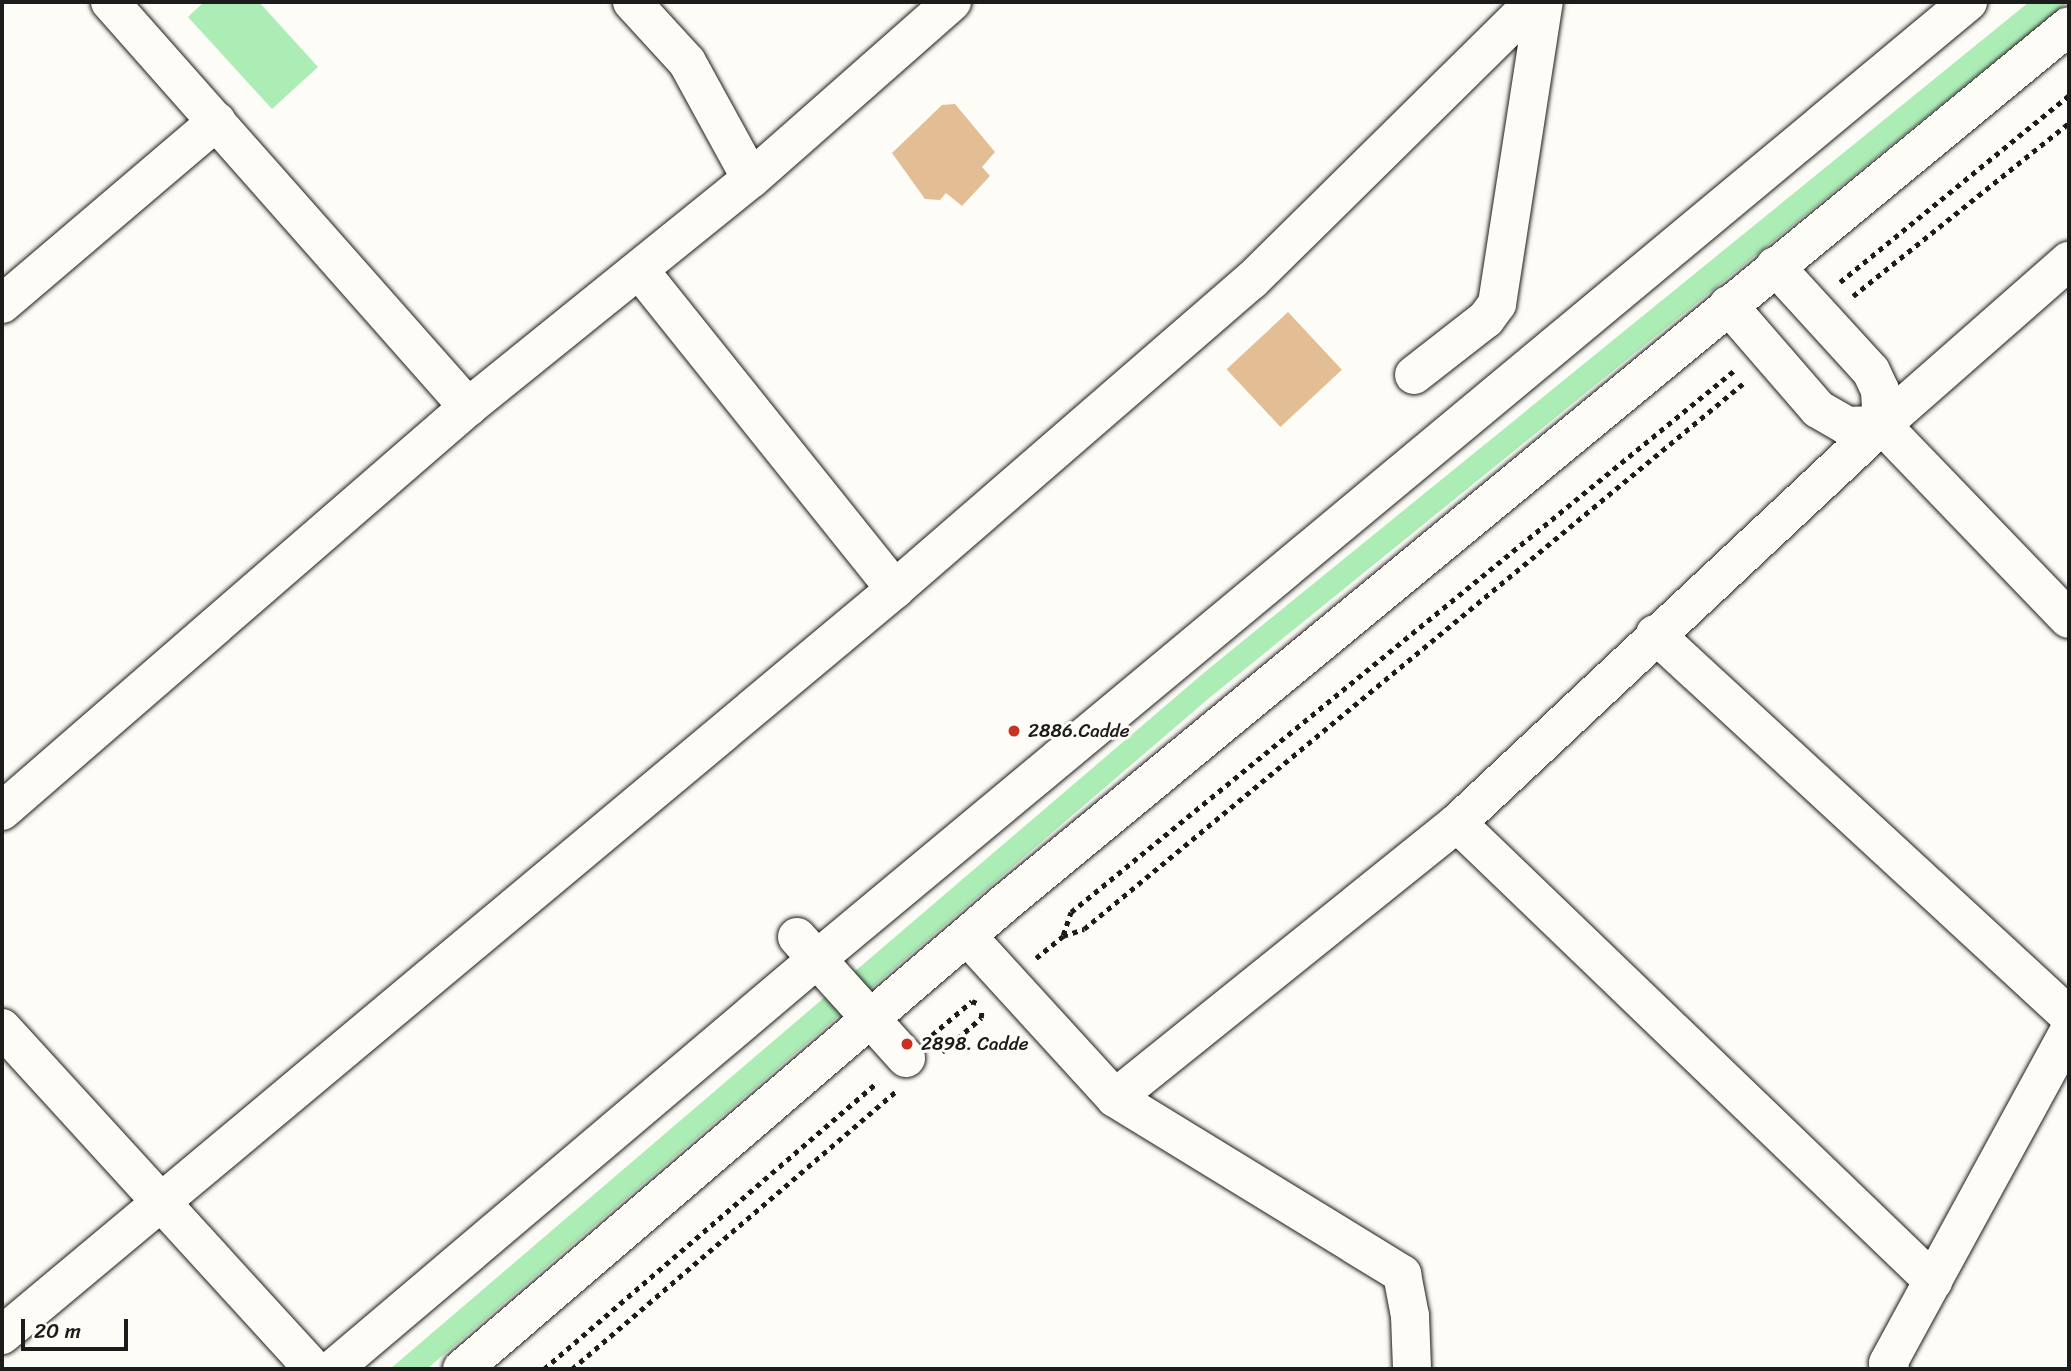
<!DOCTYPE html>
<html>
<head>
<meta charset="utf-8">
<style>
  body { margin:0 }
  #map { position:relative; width:2071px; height:1371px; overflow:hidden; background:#fdfcf7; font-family:Sriracha,sans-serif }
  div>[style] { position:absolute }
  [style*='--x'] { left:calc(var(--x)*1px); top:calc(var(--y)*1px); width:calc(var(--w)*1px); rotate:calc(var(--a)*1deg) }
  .green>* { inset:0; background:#acedb6 }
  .building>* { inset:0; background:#e3bd94; transform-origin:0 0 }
  .path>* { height:4.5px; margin-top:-2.25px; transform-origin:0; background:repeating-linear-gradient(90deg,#1c1c1c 0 5px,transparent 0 10px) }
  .roads { filter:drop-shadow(0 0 2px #1c1c1c) drop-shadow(0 0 2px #1c1c1c) }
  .minor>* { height:38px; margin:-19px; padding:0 19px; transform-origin:19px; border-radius:19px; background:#fdfcf7 }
  .major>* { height:38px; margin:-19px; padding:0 19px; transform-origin:19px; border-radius:19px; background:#fdfcf7 }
  .dots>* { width:19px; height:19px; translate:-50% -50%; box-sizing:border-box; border:4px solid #fdfcf7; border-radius:50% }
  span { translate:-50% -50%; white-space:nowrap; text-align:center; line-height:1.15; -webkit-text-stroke:6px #fdfcf7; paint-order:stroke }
  .poi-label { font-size:19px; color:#1c1c1c }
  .left { translate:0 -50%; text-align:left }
  .frame { position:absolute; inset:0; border:4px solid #1c1c1c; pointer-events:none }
  .scale { position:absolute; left:21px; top:1319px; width:107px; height:32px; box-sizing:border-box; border:4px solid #1c1c1c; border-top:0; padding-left:9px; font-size:21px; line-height:24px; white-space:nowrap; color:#1c1c1c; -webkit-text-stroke:5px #fdfcf7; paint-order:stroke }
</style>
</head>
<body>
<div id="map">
  <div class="green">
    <div style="clip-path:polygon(204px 2px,259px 2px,318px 67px,272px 109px,188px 17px)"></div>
    <div style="clip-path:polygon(2029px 2px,2068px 2px,1208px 699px,427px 1369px,390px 1369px,1206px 671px)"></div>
  </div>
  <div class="building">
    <div style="clip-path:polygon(955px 104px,995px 152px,982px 167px,990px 176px,962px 206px,946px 193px,940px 200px,925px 199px,892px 153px,942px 105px)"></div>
    <div style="left:1288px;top:312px;width:79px;height:84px;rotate:47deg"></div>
  </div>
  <div class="path">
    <div style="--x:1840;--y:282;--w:296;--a:-39.2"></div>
    <div style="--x:1853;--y:296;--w:277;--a:-38.7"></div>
    <div style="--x:1063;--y:935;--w:24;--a:-71"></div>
    <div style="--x:1071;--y:912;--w:859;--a:-39.23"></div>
    <div style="--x:1036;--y:958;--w:35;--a:-39"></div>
    <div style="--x:1063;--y:936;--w:22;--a:-18"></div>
    <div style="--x:1084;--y:929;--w:858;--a:-39.61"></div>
    <div style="--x:932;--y:1035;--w:52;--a:-40.4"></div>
    <div style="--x:972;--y:1001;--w:5;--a:22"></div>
    <div style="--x:942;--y:1052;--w:52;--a:-41.1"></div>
    <div style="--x:981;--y:1018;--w:9;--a:-84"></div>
    <div style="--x:544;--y:1369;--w:440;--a:-40.7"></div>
    <div style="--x:572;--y:1369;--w:426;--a:-40.6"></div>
  </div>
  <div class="roads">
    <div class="minor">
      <div style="--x:110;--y:2;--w:541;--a:48.52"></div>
      <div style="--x:632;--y:2;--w:81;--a:47.5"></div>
      <div style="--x:687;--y:62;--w:133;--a:61.3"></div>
      <div style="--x:1775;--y:266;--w:142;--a:47.6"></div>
      <div style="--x:1871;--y:371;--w:21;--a:65"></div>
      <div style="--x:1880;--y:390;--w:35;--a:87"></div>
      <div style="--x:1882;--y:425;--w:269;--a:46.1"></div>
      <div style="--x:640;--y:271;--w:408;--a:51.3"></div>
      <div style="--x:2;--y:304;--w:282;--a:-40.4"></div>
      <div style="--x:1728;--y:305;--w:138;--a:49.1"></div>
      <div style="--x:1818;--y:409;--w:34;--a:30"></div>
      <div style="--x:1847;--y:426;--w:35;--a:-2"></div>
      <div style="--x:1414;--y:375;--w:91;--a:-37.9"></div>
      <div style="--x:1486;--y:319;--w:19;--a:-54"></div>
      <div style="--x:1497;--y:304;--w:306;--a:-81.2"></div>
      <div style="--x:1655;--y:634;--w:563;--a:42.7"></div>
      <div style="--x:2;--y:811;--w:617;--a:-40.92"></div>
      <div style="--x:468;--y:407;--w:363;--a:-38.9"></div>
      <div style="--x:751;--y:179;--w:268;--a:-41.4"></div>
      <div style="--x:1457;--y:823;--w:661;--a:43.9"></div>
      <div style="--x:797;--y:937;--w:163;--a:48"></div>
      <div style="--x:968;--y:937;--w:218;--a:47.6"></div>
      <div style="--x:1115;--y:1098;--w:337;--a:31.5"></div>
      <div style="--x:1402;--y:1274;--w:43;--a:79.2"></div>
      <div style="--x:1410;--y:1316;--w:53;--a:87.8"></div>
      <div style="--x:2;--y:1028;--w:462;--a:47.6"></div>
      <div style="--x:1115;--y:1098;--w:439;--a:-38.8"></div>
      <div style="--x:1457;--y:823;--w:582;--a:-43.12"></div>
      <div style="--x:1882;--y:425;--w:249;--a:-41.3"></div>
      <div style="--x:2;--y:1335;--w:1164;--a:-39.87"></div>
      <div style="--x:895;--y:589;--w:471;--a:-40.9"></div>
      <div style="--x:1251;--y:281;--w:397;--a:-44.6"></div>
      <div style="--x:1890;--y:1369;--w:6;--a:-108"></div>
      <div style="--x:1888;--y:1363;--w:378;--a:-61.4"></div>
    </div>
    <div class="major">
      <div style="--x:333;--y:1369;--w:634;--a:-40.27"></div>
      <div style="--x:817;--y:959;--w:1497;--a:-39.74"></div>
      <div style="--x:462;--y:1369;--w:717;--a:-40.64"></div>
      <div style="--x:1006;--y:902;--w:1377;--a:-39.49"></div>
    </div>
  </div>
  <div class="dots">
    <div style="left:1014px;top:731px;background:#c8321e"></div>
    <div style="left:907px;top:1044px;background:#c8321e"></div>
  </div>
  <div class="poi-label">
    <span class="left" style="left:1028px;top:731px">2886.Cadde</span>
    <span class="left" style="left:921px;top:1044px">2898. Cadde</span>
  </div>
  <div class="frame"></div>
  <div class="scale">20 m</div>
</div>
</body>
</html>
